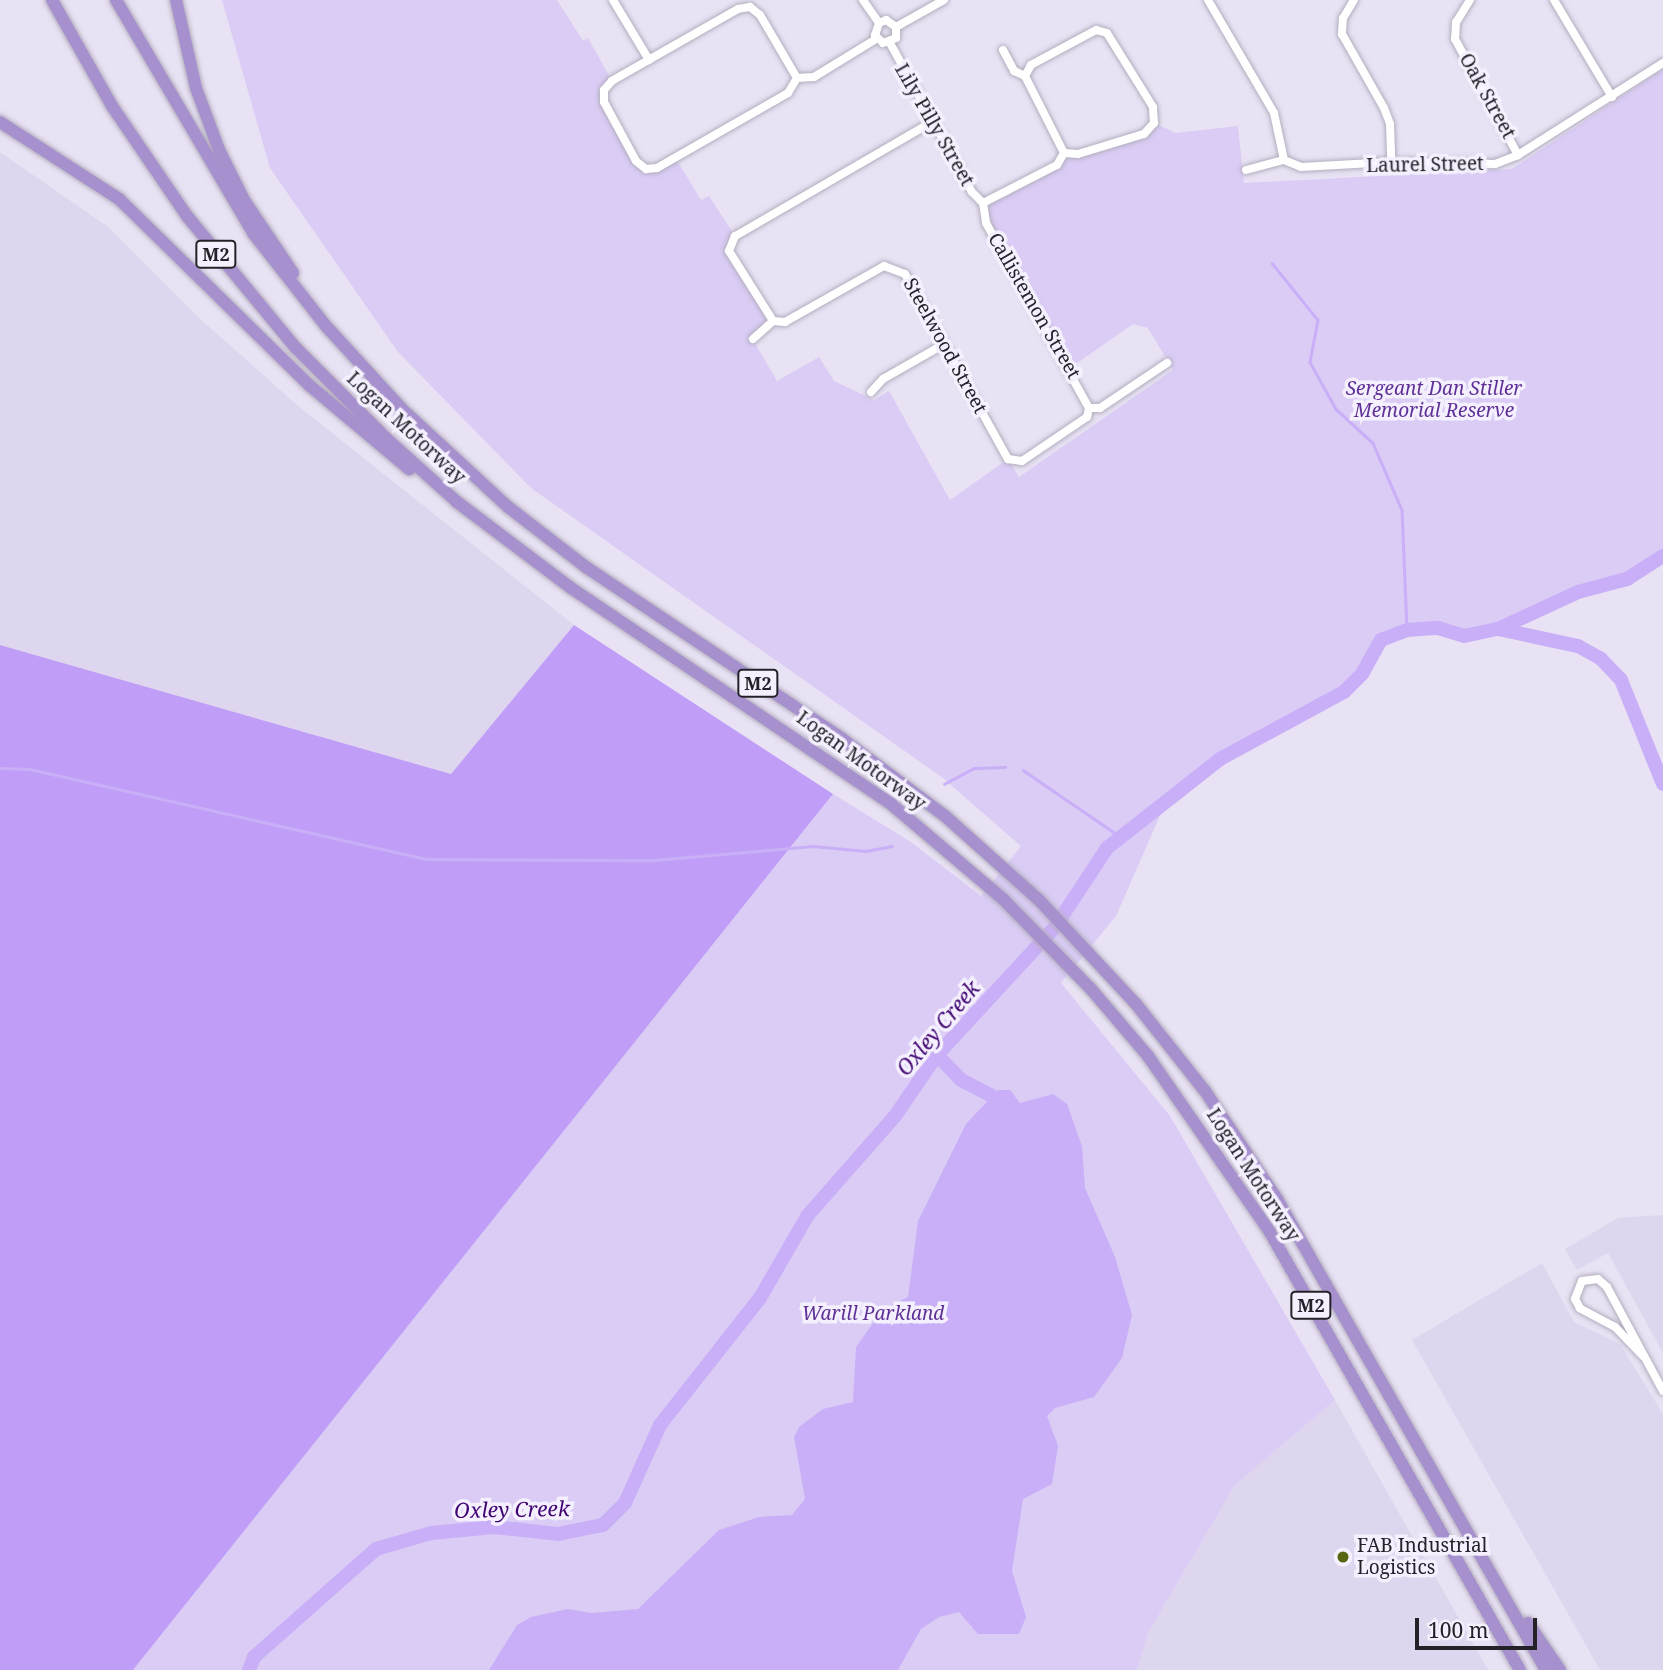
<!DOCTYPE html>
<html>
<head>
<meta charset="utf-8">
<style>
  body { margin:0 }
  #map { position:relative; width:1663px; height:1670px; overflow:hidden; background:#e8e2f4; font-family:"Noto Serif",serif }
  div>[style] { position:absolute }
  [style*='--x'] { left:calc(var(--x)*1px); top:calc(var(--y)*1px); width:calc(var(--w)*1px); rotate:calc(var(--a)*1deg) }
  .built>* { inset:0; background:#ded6ee }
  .green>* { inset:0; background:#daccf5 }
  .forest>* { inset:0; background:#c09ef8 }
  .water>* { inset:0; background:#c9aff7 }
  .stream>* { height:2.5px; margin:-1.25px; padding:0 1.25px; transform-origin:1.25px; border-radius:1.25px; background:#c9aff7 }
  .river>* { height:14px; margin:-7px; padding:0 7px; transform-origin:7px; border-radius:7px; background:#c9aff7 }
  .roads { filter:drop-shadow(0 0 2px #b3aebe) drop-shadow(0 0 2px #b3aebe) }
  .minor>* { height:8px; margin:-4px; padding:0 4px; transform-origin:4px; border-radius:4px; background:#fff }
  .highway>* { height:12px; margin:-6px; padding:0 6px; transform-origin:6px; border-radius:6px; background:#a690cd }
  .dots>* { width:19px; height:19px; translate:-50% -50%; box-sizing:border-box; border:4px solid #f5f0fe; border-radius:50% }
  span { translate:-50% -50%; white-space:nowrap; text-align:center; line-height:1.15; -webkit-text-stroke:7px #f5f0fe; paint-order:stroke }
  .shield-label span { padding:2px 5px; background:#f5f0fe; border:2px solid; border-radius:5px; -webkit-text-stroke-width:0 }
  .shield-label { font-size:18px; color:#242228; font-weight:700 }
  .street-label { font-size:19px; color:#242228 }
  .park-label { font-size:19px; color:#5f3197; font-style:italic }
  .poi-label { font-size:19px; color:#242228 }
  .left { translate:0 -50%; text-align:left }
  .water-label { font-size:21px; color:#400572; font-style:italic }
  .scale { position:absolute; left:1415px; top:1618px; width:122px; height:32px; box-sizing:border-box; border:4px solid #242228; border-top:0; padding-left:9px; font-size:21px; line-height:24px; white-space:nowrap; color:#242228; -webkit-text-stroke:5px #f5f0fe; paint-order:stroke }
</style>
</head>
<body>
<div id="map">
  <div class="built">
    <div style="clip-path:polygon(0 152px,108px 227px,198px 317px,298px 406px,574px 625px,451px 774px,0 645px)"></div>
    <div style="clip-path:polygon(1663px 1215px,1663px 1353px,1608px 1253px,1577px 1270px,1565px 1249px,1618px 1218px)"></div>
    <div style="clip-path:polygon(1542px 1263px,1574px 1322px,1620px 1344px,1663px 1414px,1663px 1670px,1600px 1670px,1412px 1340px)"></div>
    <div style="clip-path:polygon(1335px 1400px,1488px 1670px,1137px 1670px,1148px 1633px,1235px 1485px)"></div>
  </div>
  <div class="green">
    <div style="clip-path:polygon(222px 0,557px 0,583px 41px,588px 38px,612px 81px,604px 90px,604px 102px,636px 161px,646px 169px,675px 157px,701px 200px,709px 196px,735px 236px,729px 243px,773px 321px,753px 340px,777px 381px,819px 357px,834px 381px,874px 400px,889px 391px,950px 500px,1008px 459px,1019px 477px,1173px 370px,1148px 328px,1133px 324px,1070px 368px,986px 223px,983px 203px,1057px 165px,1064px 153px,1144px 134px,1154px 123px,1176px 133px,1238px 126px,1244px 183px,1512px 169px,1663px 69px,1663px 556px,1627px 579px,1578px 592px,1498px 629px,1464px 636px,1438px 628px,1407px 630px,1381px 640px,1362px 674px,1344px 692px,1220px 759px,1169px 795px,1116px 916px,1061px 983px,1170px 1116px,1335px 1400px,1235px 1485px,1148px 1633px,1137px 1670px,133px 1670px,833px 794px,911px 842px,981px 896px,1021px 846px,943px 778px,531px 488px,398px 352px,270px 168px)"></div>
  </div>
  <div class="forest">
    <div style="clip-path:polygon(574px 625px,833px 794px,133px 1670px,0 1670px,0 645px,451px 774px)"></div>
  </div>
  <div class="water">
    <div style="clip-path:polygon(998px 1090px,1010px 1090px,1020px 1103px,1053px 1094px,1067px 1104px,1082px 1146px,1085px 1188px,1115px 1257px,1132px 1315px,1122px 1358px,1094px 1397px,1055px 1408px,1047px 1416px,1058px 1446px,1052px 1484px,1023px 1499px,1012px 1571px,1026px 1617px,1019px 1634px,978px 1634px,959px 1612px,939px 1617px,921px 1629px,898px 1670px,489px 1670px,517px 1625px,531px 1617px,568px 1609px,591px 1613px,638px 1609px,719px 1530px,759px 1517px,792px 1515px,805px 1499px,794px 1437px,799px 1427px,823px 1409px,853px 1402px,856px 1347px,883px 1309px,908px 1297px,918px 1221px,966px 1124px)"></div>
  </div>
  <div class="stream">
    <div style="--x:1272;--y:263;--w:73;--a:51.1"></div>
    <div style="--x:1318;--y:320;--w:43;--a:100.8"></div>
    <div style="--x:1310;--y:362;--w:54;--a:61"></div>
    <div style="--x:1336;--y:409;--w:50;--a:42.6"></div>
    <div style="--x:1373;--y:443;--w:73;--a:66.6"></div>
    <div style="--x:1402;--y:510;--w:120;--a:87.6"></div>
    <div style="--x:0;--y:768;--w:30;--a:2"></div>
    <div style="--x:30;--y:769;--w:406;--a:12.8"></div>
    <div style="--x:426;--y:859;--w:228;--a:0.3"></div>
    <div style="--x:654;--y:860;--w:160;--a:-5"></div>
    <div style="--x:813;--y:846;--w:53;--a:5.4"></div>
    <div style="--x:866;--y:851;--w:26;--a:-11"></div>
    <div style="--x:1023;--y:770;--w:119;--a:34.4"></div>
    <div style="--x:944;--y:784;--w:34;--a:-28"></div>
    <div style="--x:974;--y:768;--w:31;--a:-2"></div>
  </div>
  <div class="river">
    <div style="--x:1498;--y:629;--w:88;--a:-24.8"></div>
    <div style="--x:1578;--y:592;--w:51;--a:-14.9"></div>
    <div style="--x:1627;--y:579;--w:43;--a:-32.6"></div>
    <div style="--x:937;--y:1055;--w:35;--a:46"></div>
    <div style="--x:961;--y:1080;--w:34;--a:27"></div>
    <div style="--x:249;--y:1670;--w:14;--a:-69"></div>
    <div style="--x:254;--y:1657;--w:163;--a:-41.5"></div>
    <div style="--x:376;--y:1549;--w:57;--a:-16.2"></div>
    <div style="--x:431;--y:1533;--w:63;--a:-5.4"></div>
    <div style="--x:494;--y:1527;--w:64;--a:6.2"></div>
    <div style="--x:558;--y:1534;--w:46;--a:-11.3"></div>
    <div style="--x:603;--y:1525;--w:31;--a:-45"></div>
    <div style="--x:625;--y:1503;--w:85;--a:-65.8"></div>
    <div style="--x:660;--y:1425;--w:162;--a:-51.8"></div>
    <div style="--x:760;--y:1298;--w:96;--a:-60"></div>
    <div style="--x:808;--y:1215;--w:132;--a:-48.7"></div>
    <div style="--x:895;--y:1116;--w:74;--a:-55.5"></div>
    <div style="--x:937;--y:1055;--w:174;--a:-47.3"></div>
    <div style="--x:1055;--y:927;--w:95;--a:-56.6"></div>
    <div style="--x:1107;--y:848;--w:144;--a:-38.2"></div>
    <div style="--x:1220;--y:759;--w:141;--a:-28.4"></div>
    <div style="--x:1344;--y:692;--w:25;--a:-45"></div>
    <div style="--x:1362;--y:674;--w:39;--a:-61"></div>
    <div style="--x:1381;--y:640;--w:28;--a:-21"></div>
    <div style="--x:1407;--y:630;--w:31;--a:-4"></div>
    <div style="--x:1438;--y:628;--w:27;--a:17"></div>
    <div style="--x:1464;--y:636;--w:35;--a:-12"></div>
    <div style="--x:1498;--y:629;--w:82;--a:12"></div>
    <div style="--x:1578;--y:646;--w:26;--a:29"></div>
    <div style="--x:1601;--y:659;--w:29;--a:46"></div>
    <div style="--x:1621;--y:680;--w:112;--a:68"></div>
  </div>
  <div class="roads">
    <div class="minor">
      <div style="--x:613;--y:0;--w:70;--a:59"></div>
      <div style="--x:863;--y:0;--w:28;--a:55"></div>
      <div style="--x:1208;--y:0;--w:131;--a:59.7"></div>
      <div style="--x:1274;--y:113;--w:48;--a:78"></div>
      <div style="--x:1354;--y:0;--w:21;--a:121"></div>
      <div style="--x:1343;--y:18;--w:16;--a:94"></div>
      <div style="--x:1342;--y:34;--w:85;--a:60.4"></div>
      <div style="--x:1384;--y:108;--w:17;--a:69"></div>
      <div style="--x:1390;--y:124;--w:38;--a:88"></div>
      <div style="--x:1470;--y:0;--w:26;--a:122"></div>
      <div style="--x:1456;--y:22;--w:17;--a:93"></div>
      <div style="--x:1455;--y:39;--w:132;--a:61.5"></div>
      <div style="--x:1554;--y:0;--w:113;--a:59.1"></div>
      <div style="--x:879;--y:23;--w:13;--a:108"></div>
      <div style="--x:875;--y:35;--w:11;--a:45"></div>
      <div style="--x:883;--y:43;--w:14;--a:-21"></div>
      <div style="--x:896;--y:38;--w:11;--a:-90"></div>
      <div style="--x:879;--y:23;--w:8;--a:-23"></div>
      <div style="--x:886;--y:20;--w:12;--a:35"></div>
      <div style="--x:896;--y:27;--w:55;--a:-29.4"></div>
      <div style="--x:890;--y:43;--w:170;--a:61.2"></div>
      <div style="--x:972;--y:192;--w:16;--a:45"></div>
      <div style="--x:1003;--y:50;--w:24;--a:62"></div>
      <div style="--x:1014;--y:71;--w:12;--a:24"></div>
      <div style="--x:797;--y:78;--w:73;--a:-120.4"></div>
      <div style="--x:760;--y:15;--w:13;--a:-141"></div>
      <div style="--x:750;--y:7;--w:12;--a:171"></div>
      <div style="--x:738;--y:9;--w:145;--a:150.3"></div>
      <div style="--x:612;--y:81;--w:12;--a:132"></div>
      <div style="--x:604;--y:90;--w:12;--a:90"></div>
      <div style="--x:604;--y:102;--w:67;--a:61.5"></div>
      <div style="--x:636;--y:161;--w:13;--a:39"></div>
      <div style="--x:646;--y:169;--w:11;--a:-5"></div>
      <div style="--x:657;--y:168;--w:151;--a:-29.8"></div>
      <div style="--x:788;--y:93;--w:17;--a:-59"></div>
      <div style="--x:797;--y:78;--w:17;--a:-3"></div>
      <div style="--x:814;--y:77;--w:73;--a:-31.5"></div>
      <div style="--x:932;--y:122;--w:228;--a:149.9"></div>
      <div style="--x:735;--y:236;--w:16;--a:112"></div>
      <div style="--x:729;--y:251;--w:83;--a:57.8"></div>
      <div style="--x:773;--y:321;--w:12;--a:5"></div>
      <div style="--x:785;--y:322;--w:114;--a:-29.5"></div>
      <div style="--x:884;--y:266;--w:22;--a:21"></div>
      <div style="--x:905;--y:274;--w:212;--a:60.9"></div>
      <div style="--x:1008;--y:459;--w:14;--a:8"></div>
      <div style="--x:1022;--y:461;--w:78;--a:-34.1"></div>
      <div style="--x:1087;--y:417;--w:9;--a:-77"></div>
      <div style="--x:1246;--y:170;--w:39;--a:-15"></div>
      <div style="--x:1284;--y:160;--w:18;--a:22"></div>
      <div style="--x:1301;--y:167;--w:90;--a:-3.2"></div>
      <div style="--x:1391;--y:162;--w:104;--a:1.1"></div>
      <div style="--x:1495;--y:164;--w:25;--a:-21"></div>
      <div style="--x:1518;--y:155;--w:172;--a:-32.4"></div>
      <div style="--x:983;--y:203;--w:83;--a:-27.2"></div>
      <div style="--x:1057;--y:165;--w:14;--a:-60"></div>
      <div style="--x:1064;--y:153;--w:14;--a:4"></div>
      <div style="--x:1078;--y:154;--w:69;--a:-16.9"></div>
      <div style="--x:1144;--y:134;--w:15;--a:-48"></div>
      <div style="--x:1154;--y:123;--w:16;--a:-94"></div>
      <div style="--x:1153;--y:107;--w:87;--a:-121.9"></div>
      <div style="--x:1107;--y:33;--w:11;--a:-165"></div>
      <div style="--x:1096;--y:30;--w:74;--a:151.7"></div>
      <div style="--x:1031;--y:65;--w:13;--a:119"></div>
      <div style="--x:1025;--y:76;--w:86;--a:63.1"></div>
      <div style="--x:983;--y:203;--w:20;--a:81"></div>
      <div style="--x:986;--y:223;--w:212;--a:60.9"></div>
      <div style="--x:753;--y:339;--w:27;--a:-42"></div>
      <div style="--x:871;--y:392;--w:18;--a:-47"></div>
      <div style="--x:883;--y:379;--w:70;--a:-29.8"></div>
      <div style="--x:1089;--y:408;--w:11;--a:0"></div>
      <div style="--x:1100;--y:408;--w:81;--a:-33.9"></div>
      <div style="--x:1644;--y:1357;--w:42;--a:-134"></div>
      <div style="--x:1615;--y:1327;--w:40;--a:-152"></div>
      <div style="--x:1580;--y:1308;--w:10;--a:-119"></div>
      <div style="--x:1575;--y:1299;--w:19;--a:-69"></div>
      <div style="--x:1582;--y:1281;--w:16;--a:-7"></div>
      <div style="--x:1598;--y:1279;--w:12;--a:42"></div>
      <div style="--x:1607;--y:1287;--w:118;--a:61.7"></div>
    </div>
    <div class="highway">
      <div style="--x:52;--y:0;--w:122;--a:60.5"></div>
      <div style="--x:112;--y:106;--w:133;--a:55.7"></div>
      <div style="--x:187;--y:216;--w:171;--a:50.5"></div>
      <div style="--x:296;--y:348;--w:130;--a:45"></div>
      <div style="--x:388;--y:440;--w:93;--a:41.9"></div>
      <div style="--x:457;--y:502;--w:143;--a:37"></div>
      <div style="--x:571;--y:588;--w:386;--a:34"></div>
      <div style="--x:891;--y:804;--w:148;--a:40.3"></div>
      <div style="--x:1004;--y:900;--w:124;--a:45.7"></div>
      <div style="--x:1091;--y:989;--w:88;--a:49.6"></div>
      <div style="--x:1148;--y:1056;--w:211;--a:55.3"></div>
      <div style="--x:1268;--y:1229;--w:508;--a:60.26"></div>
      <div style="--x:116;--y:0;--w:270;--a:59.5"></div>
      <div style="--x:253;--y:233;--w:118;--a:51.9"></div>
      <div style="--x:326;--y:326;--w:114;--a:47.5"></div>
      <div style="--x:403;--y:410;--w:143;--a:42.7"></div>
      <div style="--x:508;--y:507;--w:98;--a:37.6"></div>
      <div style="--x:586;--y:567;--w:307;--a:33.8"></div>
      <div style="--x:841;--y:738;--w:130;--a:36.9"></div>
      <div style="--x:945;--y:816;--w:126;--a:41.8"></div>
      <div style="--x:1039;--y:900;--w:142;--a:47"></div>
      <div style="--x:1136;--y:1004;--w:111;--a:51.6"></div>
      <div style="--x:1205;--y:1091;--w:130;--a:56.3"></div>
      <div style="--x:1277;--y:1199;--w:542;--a:60.27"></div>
      <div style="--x:176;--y:0;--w:90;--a:77.2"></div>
      <div style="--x:196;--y:88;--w:66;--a:69.6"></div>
      <div style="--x:219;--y:150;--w:56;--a:63.4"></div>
      <div style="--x:244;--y:200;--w:88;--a:56.1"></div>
      <div style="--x:0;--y:122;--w:142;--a:32.9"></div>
      <div style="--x:119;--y:199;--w:266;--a:44.4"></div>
      <div style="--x:309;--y:385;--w:131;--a:40"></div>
      <div style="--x:1528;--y:1623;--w:57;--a:55.8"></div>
    </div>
  </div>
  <div class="dots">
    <div style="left:1343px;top:1557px;background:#576711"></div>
  </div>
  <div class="shield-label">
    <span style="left:216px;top:254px">M2</span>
    <span style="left:758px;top:683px">M2</span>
    <span style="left:1311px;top:1305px">M2</span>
  </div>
  <div class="street-label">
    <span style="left:1487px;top:96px;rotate:61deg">Oak Street</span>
    <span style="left:934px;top:125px;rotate:60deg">Lily Pilly Street</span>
    <span style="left:1425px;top:165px;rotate:-1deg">Laurel Street</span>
    <span style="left:1034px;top:306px;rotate:60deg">Callistemon Street</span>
    <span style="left:945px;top:346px;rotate:61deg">Steelwood Street</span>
    <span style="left:406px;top:428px;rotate:43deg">Logan Motorway</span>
    <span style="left:861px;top:761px;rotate:36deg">Logan Motorway</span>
    <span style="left:1253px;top:1175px;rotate:57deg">Logan Motorway</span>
  </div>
  <div class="park-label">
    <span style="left:1434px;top:400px">Sergeant Dan Stiller<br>Memorial Reserve</span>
    <span style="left:873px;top:1314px">Warill Parkland</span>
  </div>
  <div class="poi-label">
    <span class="left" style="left:1357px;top:1557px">FAB Industrial<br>Logistics</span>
  </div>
  <div class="water-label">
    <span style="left:938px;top:1028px;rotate:-50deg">Oxley Creek</span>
    <span style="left:512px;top:1509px;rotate:-1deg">Oxley Creek</span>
  </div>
  <div class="scale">100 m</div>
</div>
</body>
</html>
